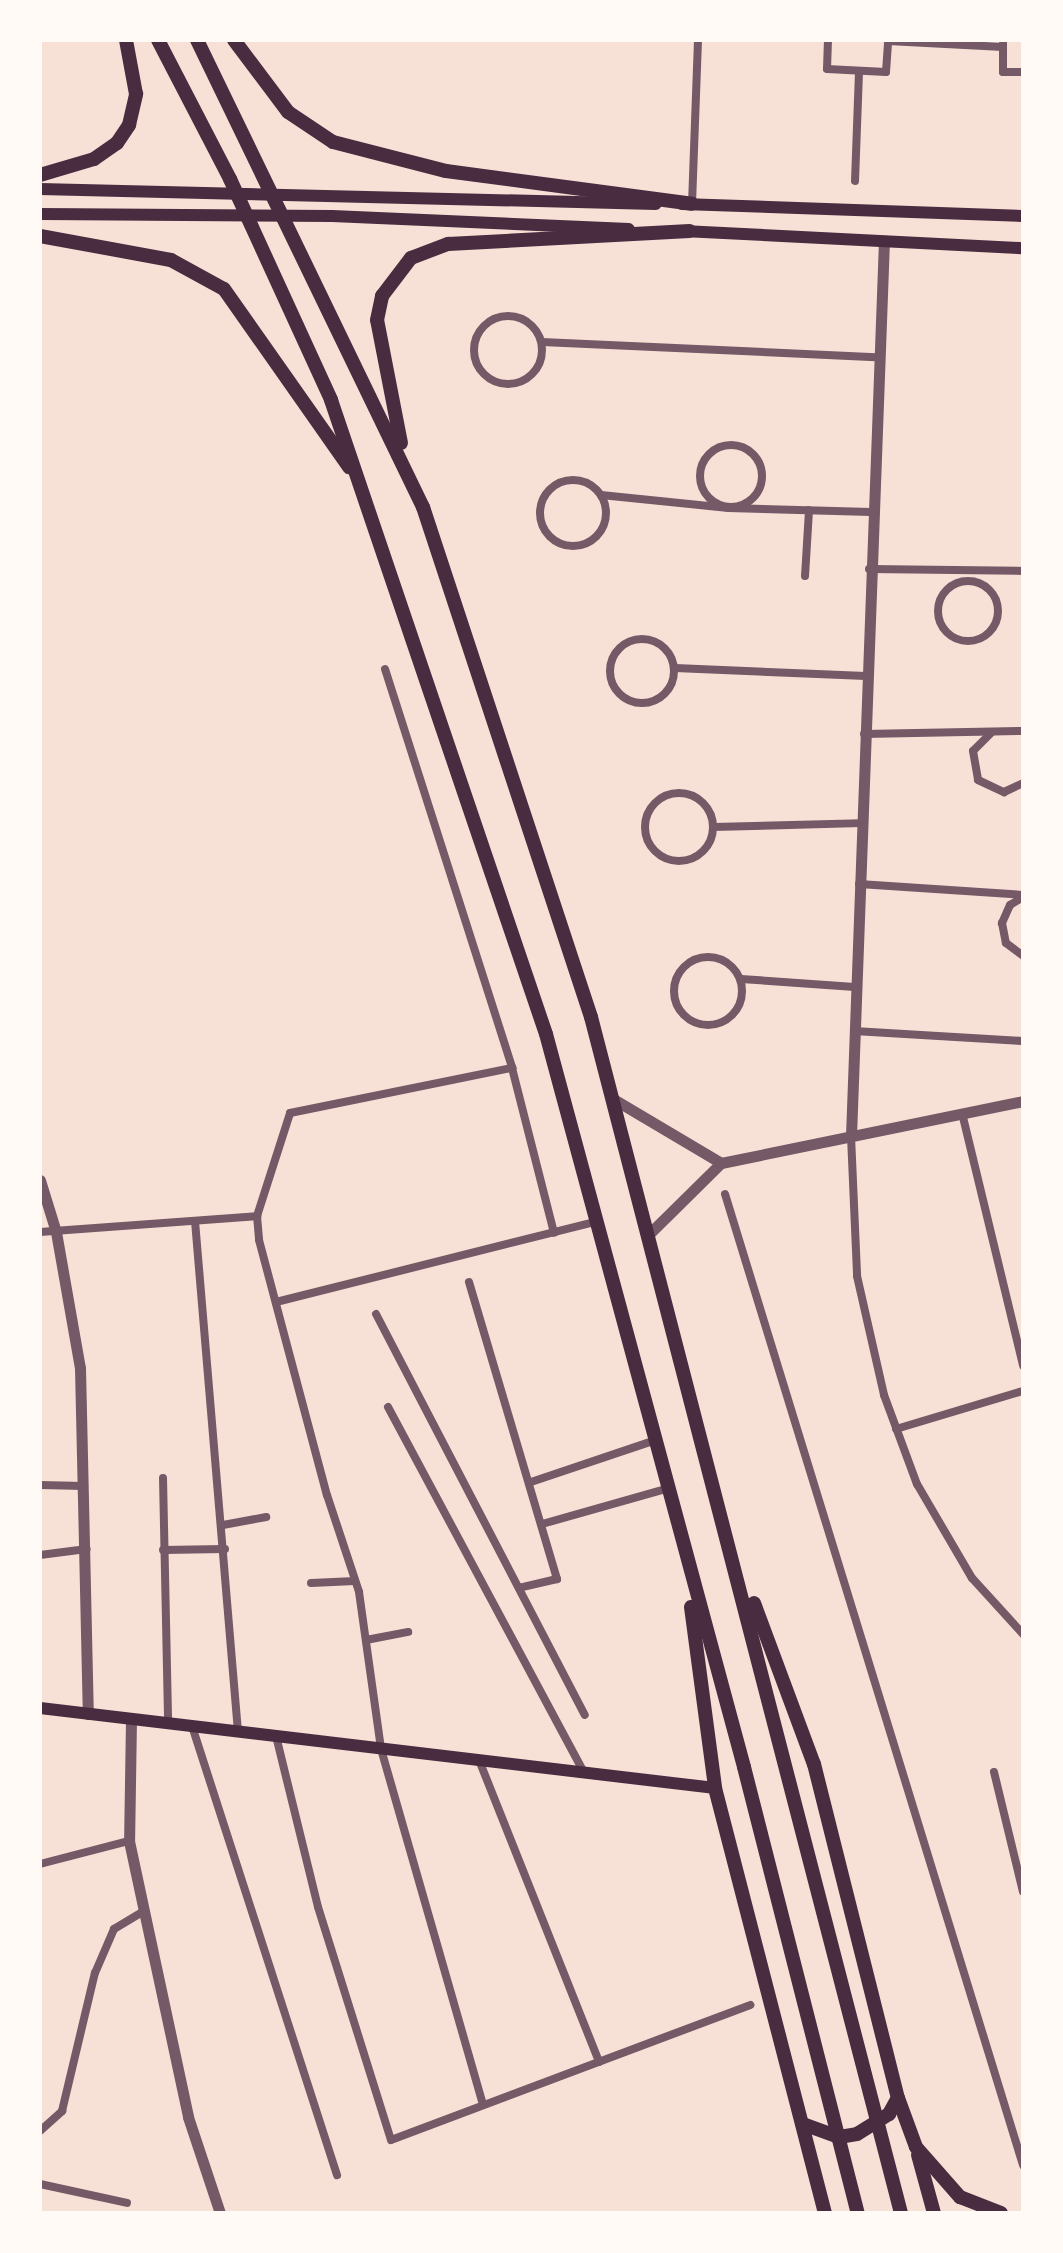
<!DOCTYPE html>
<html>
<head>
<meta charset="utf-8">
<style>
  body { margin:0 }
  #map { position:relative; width:1063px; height:2253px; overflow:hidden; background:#f7e1d7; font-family:Jost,sans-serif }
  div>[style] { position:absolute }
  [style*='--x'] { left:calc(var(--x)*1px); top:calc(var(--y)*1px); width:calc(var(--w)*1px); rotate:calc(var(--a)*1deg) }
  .minor>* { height:8px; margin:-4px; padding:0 4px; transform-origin:4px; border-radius:4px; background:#755966 }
  .minor>.ring { margin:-4px; padding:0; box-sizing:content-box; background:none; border:8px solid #755966; border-radius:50% }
  .tertiary>* { height:11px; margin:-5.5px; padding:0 5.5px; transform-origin:5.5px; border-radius:5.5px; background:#755966 }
  .secondary>* { height:12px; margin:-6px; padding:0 6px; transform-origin:6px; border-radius:6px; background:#4a2c40 }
  .trunk>* { height:14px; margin:-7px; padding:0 7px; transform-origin:7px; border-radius:7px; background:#4a2c40 }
  span { translate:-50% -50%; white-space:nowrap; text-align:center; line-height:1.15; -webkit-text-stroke:7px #fffaf5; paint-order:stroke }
  .frame { position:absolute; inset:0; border:42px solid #fffaf5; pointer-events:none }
</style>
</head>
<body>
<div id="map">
  <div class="minor">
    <div style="--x:828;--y:40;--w:29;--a:92"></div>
    <div style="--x:827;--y:69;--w:59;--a:2.9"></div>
    <div style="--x:886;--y:72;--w:32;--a:-86"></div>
    <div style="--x:1003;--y:40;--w:32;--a:90"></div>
    <div style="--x:1003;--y:72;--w:20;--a:0"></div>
    <div style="--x:888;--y:41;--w:115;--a:3"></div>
    <div style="--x:855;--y:181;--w:110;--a:-87.9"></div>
    <div style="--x:692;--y:204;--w:164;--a:-87.9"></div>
    <div class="ring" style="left:474px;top:316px;width:60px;height:60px"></div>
    <div style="--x:542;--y:342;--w:334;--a:2.6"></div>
    <div class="ring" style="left:700px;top:445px;width:54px;height:54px"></div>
    <div class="ring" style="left:540px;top:480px;width:58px;height:58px"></div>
    <div style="--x:601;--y:495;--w:128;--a:5.8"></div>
    <div style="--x:728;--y:508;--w:143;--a:1.6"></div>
    <div style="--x:869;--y:569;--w:154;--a:0.7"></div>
    <div style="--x:805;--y:576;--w:66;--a:-86.5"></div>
    <div class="ring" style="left:938px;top:581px;width:52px;height:52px"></div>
    <div class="ring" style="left:610px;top:639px;width:56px;height:56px"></div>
    <div style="--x:675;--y:668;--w:191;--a:2.4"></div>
    <div style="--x:385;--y:669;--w:419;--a:72.3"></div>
    <div style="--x:512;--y:1068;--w:170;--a:75.7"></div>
    <div style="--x:991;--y:733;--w:25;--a:135"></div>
    <div style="--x:973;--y:751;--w:29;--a:80"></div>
    <div style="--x:978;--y:780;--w:29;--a:25"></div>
    <div style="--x:1004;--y:792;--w:21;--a:-25"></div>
    <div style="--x:864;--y:734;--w:159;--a:-1.1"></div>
    <div class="ring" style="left:645px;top:793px;width:60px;height:60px"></div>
    <div style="--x:713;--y:827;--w:148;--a:-1.5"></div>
    <div style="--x:859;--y:884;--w:164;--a:3.8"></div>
    <div style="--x:1023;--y:897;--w:15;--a:148"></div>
    <div style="--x:1010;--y:905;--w:20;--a:114"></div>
    <div style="--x:1002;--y:923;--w:20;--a:79"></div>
    <div style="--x:1006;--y:943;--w:21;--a:37"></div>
    <div class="ring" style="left:674px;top:957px;width:60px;height:60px"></div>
    <div style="--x:741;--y:979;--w:114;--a:4"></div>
    <div style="--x:854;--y:1031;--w:169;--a:3.4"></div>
    <div style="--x:962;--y:1113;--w:260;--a:76.4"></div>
    <div style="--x:851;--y:1136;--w:140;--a:87.5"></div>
    <div style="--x:857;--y:1276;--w:122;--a:77.2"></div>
    <div style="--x:884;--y:1395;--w:95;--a:69.7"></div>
    <div style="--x:917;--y:1484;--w:109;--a:59.7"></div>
    <div style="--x:972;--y:1578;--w:76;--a:47.7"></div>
    <div style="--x:725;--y:1194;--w:1016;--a:72.94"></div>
    <div style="--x:257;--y:1216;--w:108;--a:-72.2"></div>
    <div style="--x:290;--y:1113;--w:227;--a:-11.5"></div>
    <div style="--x:195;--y:1221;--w:513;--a:85.19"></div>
    <div style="--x:40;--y:1232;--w:218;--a:-4.2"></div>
    <div style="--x:257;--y:1216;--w:24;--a:85"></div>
    <div style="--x:259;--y:1240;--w:264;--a:75.1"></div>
    <div style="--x:327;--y:1495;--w:102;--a:71.7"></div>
    <div style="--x:359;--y:1592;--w:159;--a:82"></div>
    <div style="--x:381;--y:1749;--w:370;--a:74"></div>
    <div style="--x:469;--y:1282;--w:310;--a:73.5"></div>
    <div style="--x:557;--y:1579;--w:39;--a:167"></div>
    <div style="--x:276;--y:1302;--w:329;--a:-14.1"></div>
    <div style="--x:376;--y:1314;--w:452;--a:62.5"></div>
    <div style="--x:388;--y:1407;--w:415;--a:61.8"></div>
    <div style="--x:896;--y:1429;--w:133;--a:-16.7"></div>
    <div style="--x:163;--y:1478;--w:246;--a:88.8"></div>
    <div style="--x:531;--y:1482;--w:129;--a:-18.6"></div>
    <div style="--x:40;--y:1485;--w:44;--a:1.3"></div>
    <div style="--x:542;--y:1524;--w:129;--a:-15.8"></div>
    <div style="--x:223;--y:1525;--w:44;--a:-10.5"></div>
    <div style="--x:163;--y:1550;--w:62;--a:-0.9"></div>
    <div style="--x:40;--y:1555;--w:47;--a:-7.3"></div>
    <div style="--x:311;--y:1583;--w:44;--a:-2.6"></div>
    <div style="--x:366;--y:1640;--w:43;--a:-10.8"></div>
    <div style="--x:192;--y:1726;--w:472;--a:72.1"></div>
    <div style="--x:276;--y:1736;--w:176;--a:76.2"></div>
    <div style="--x:318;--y:1907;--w:244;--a:72.6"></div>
    <div style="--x:391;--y:2140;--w:384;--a:-20.6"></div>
    <div style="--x:479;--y:1760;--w:325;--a:68.3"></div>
    <div style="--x:994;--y:1772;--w:123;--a:76.4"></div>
    <div style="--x:40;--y:1864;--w:92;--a:-14.5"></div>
    <div style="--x:40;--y:2131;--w:30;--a:-42"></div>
    <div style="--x:62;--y:2111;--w:142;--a:-76.6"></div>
    <div style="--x:95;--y:1973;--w:48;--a:-66.6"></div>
    <div style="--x:114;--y:1929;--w:35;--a:-31"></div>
    <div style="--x:40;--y:2184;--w:89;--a:12.3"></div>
  </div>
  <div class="tertiary">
    <div style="--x:615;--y:1100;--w:123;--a:30.7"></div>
    <div style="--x:851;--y:1136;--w:895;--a:-87.89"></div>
    <div style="--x:40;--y:1180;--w:54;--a:72.9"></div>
    <div style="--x:56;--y:1232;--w:138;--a:80"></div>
    <div style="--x:80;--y:1368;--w:346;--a:88.7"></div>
    <div style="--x:651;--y:1232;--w:98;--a:-44.6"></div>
    <div style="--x:721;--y:1163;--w:308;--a:-11.6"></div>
    <div style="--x:131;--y:1719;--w:122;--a:90.9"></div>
    <div style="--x:129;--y:1841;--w:282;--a:77.9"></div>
    <div style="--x:188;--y:2117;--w:101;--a:71.6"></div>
  </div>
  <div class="secondary">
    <div style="--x:40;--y:189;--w:616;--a:1.39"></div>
    <div style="--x:682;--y:204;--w:341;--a:2"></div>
    <div style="--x:40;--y:214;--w:292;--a:0.4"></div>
    <div style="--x:332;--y:216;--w:297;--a:2.5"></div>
    <div style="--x:683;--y:231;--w:340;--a:2.9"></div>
    <div style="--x:40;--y:1708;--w:680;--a:6.76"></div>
  </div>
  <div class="trunk">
    <div style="--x:158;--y:40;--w:157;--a:62.6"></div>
    <div style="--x:230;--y:179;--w:243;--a:65.4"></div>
    <div style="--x:331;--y:400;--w:669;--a:71.27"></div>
    <div style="--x:546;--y:1034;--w:759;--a:74.88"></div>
    <div style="--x:744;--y:1767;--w:460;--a:75.7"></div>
    <div style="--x:197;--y:40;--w:519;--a:64.18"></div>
    <div style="--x:423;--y:507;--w:537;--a:71.77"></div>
    <div style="--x:591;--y:1017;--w:1236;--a:75.47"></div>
    <div style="--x:234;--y:40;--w:90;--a:53.1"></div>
    <div style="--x:288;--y:112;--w:54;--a:33.7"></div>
    <div style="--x:333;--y:142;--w:117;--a:14.4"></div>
    <div style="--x:446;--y:171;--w:248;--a:7.6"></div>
    <div style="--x:40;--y:175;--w:56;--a:-16.5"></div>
    <div style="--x:94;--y:159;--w:28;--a:-35"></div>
    <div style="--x:117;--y:143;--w:22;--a:-56"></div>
    <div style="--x:129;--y:125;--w:32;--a:-77"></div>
    <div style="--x:136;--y:94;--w:55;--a:-100.5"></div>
    <div style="--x:40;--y:236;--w:133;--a:10.4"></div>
    <div style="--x:171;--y:260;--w:60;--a:28.7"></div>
    <div style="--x:224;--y:289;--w:218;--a:54.9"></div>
    <div style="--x:401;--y:443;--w:125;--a:-101"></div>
    <div style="--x:377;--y:320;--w:25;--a:-78"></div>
    <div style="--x:382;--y:296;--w:48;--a:-52.7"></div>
    <div style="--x:411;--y:258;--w:40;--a:-21"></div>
    <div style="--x:448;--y:244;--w:242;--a:-3.1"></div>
    <div style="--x:754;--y:1603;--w:172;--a:69.6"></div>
    <div style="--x:814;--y:1764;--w:344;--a:75.9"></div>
    <div style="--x:898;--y:2098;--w:52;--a:69.8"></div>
    <div style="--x:916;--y:2147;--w:67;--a:48.7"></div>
    <div style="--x:960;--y:2197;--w:44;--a:21.3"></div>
    <div style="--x:691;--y:1607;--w:183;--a:82.4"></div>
    <div style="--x:715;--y:1788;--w:439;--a:75.5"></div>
    <div style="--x:803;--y:2124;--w:38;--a:20"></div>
    <div style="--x:839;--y:2137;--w:18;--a:-9"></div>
    <div style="--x:857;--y:2134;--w:38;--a:-32"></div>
    <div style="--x:889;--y:2114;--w:18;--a:-61"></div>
    <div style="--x:918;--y:2155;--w:60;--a:74.6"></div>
  </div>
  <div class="frame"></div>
</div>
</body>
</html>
